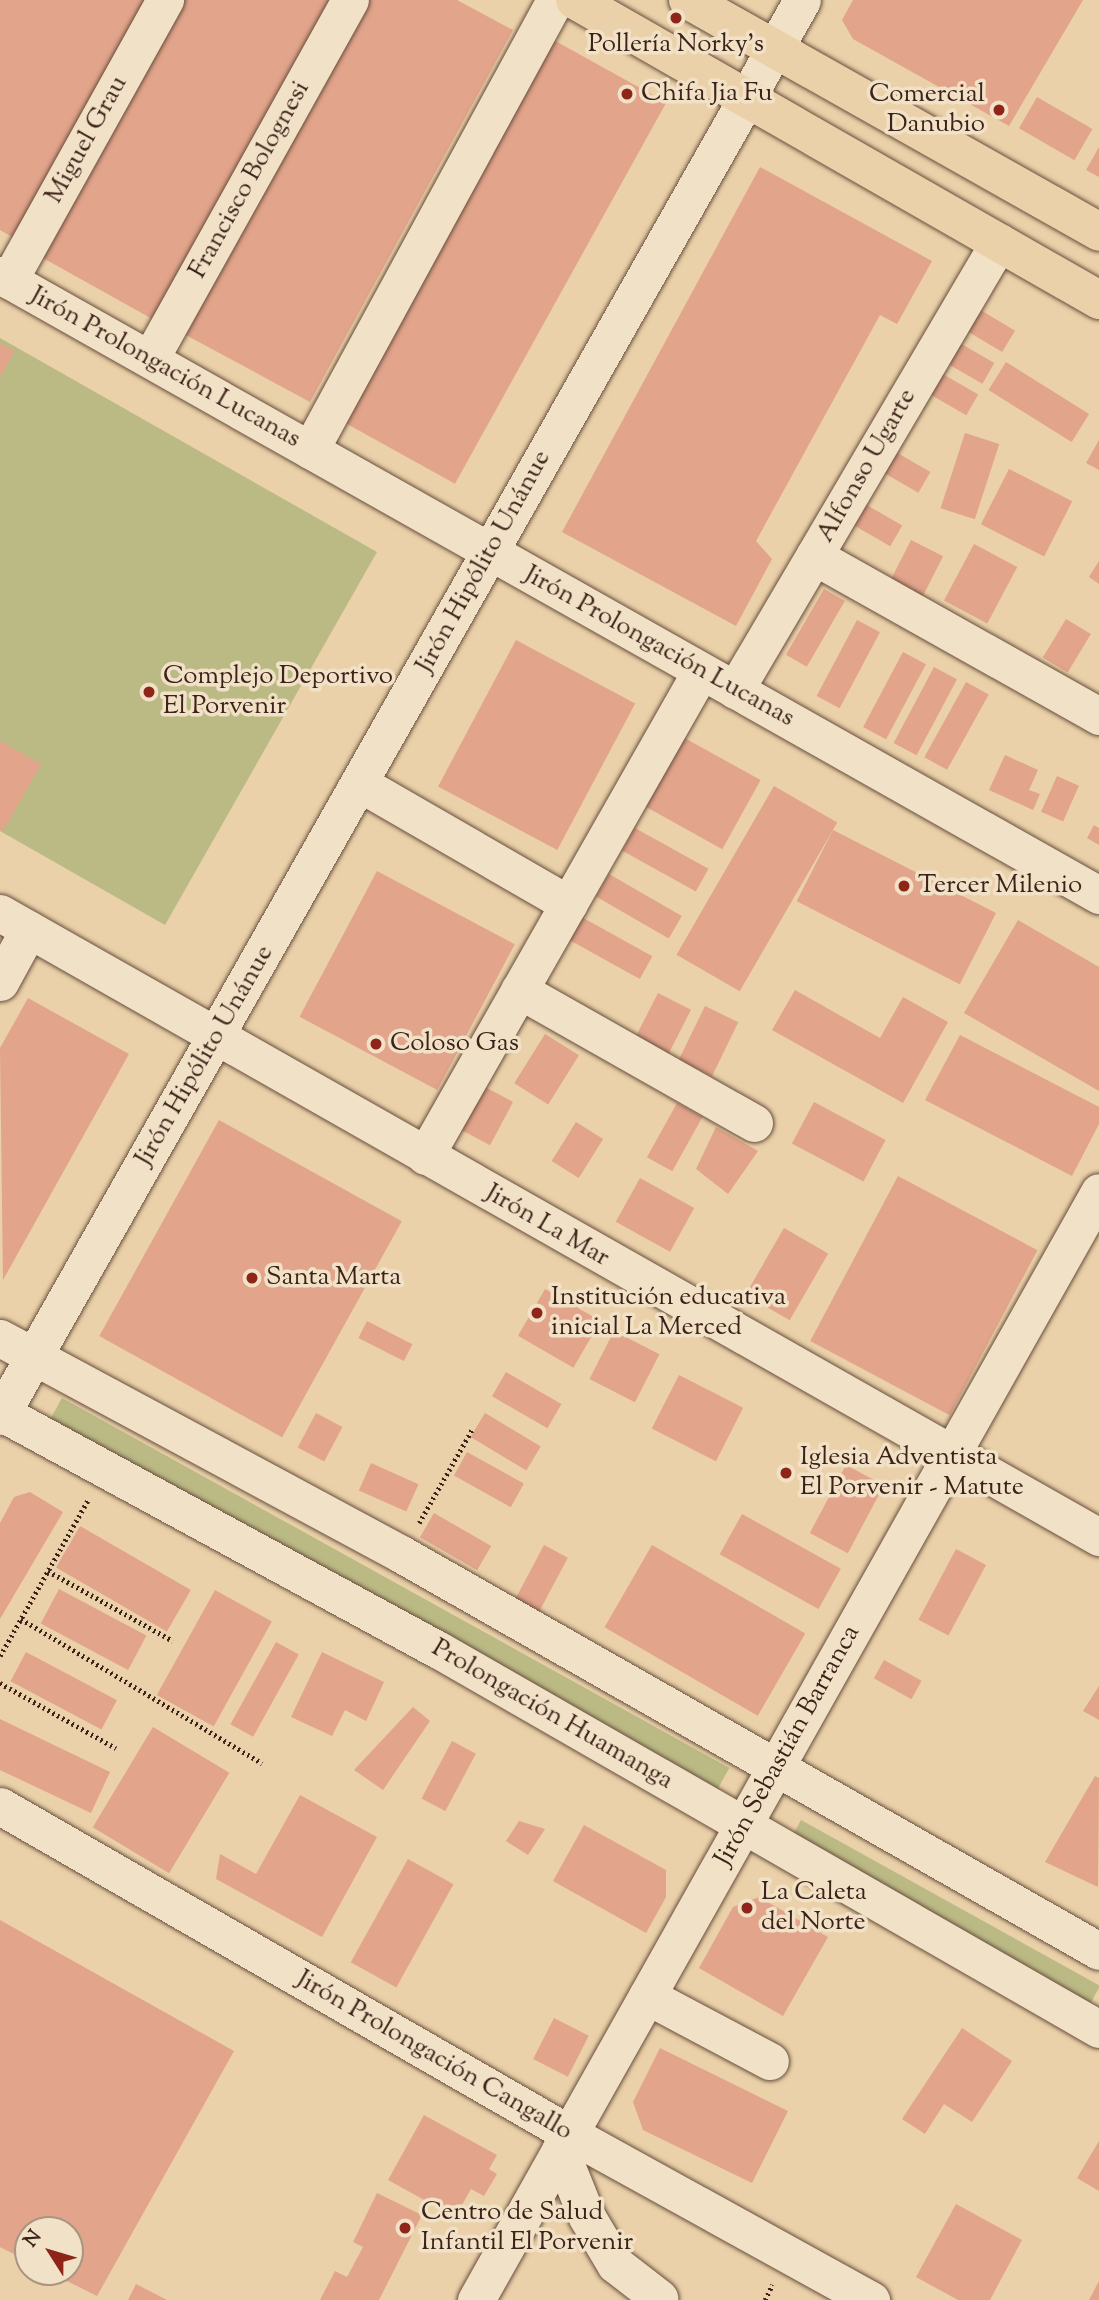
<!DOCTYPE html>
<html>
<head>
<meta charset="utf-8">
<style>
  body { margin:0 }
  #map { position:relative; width:1099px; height:2300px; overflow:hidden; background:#ead1a9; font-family:"Sorts Mill Goudy",serif }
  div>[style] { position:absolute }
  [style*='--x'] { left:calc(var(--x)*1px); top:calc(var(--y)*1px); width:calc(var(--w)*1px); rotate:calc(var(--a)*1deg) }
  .green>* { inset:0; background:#bbba85; transform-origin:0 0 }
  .building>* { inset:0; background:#e2a48b; transform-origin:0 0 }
  .path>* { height:4.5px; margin-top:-2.25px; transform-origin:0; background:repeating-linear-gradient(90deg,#3d2219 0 2px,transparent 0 5.5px) }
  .roads { filter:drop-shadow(0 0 2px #684e3d) drop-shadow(0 0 2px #684e3d) }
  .minor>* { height:37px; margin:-18.5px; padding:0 18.5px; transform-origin:18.5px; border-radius:18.5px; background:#f1e1c7 }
  .major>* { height:38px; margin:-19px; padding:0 19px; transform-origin:19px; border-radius:19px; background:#ead1a9 }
  .dots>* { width:19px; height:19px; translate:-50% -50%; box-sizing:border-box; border:4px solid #f1e1c7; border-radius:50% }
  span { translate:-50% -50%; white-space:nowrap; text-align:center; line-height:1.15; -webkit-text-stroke:7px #f1e1c7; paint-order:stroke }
  .poi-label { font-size:26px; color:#3d2219 }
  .left { translate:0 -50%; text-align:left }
  .right { translate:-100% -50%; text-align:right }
  .street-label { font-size:26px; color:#3d2219 }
  .north { position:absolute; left:14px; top:2216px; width:70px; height:70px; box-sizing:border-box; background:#f1e1c7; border:2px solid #a99581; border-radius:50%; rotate:307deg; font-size:19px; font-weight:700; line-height:28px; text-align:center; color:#3d2219 }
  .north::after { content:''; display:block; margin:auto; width:24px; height:32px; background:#8f2418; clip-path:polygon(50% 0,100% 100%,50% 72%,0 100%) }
</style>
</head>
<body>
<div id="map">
  <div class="green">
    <div style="clip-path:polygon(0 338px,377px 552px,165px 925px,0 831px)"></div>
    <div style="left:62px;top:1398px;width:763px;height:39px;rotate:29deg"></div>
    <div style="left:801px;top:1820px;width:342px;height:31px;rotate:29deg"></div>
  </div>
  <div class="building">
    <div style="clip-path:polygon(0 0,148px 0,16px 239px,0 230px)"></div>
    <div style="clip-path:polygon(175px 0,335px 0,156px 321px,34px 253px)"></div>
    <div style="clip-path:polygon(367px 0,457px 0,513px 30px,310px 402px,184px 334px)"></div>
    <div style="clip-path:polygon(853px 0,1083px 0,1009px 126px,853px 39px,842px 20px)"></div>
    <div style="left:550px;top:38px;width:133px;height:436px;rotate:29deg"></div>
    <div style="left:1037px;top:97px;width:64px;height:36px;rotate:30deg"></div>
    <div style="clip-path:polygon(1099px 147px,1099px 177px,1086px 170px)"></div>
    <div style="clip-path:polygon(760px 167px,932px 261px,897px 324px,880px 315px,756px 541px,772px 559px,736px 626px,562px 532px)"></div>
    <div style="left:979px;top:309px;width:42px;height:25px;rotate:31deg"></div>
    <div style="left:958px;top:342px;width:42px;height:24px;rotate:30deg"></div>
    <div style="clip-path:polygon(0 343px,15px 351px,0 377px)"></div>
    <div style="left:1006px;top:362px;width:98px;height:33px;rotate:32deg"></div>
    <div style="left:941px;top:373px;width:43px;height:24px;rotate:30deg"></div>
    <div style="left:965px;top:433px;width:36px;height:79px;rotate:18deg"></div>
    <div style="clip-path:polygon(1099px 440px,1099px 470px,1086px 463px)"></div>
    <div style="left:894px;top:451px;width:42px;height:24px;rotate:30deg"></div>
    <div style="left:1009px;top:469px;width:71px;height:62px;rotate:27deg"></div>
    <div style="left:865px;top:504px;width:43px;height:24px;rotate:30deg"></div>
    <div style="left:911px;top:540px;width:36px;height:47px;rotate:27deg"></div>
    <div style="left:974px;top:544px;width:49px;height:64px;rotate:28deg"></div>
    <div style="clip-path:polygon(1099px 561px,1099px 584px,1089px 577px)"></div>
    <div style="left:824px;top:589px;width:24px;height:76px;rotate:30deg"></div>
    <div style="left:1066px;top:619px;width:29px;height:45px;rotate:31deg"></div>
    <div style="left:857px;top:620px;width:26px;height:86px;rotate:28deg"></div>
    <div style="left:516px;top:640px;width:135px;height:166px;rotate:28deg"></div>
    <div style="left:903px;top:652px;width:26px;height:85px;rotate:28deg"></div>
    <div style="left:934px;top:667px;width:26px;height:86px;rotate:28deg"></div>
    <div style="left:966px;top:682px;width:26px;height:86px;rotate:29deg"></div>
    <div style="left:681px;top:736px;width:91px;height:79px;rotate:29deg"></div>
    <div style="clip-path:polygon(0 741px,41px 764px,3px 831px,0 830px)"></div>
    <div style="clip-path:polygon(1005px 755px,1038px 770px,1029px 790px,1040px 794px,1033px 810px,989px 790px)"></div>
    <div style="left:1057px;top:776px;width:24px;height:39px;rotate:24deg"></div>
    <div style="left:774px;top:786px;width:73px;height:195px;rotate:30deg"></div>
    <div style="clip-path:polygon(1094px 825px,1099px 828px,1099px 845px,1087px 838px)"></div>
    <div style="left:635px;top:828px;width:84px;height:26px;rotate:29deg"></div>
    <div style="left:833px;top:830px;width:183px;height:80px;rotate:27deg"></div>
    <div style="left:377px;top:871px;width:156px;height:165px;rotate:28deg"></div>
    <div style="left:609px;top:874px;width:84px;height:26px;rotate:30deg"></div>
    <div style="left:578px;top:915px;width:85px;height:26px;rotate:29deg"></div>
    <div style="clip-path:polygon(1018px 920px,1099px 967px,1099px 1091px,964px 1013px)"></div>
    <div style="clip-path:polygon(795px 990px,880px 1038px,903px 997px,948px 1022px,903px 1103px,772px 1030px)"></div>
    <div style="left:658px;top:993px;width:37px;height:56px;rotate:27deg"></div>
    <div style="clip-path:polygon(28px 998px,129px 1054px,3px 1280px,0 1048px)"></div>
    <div style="left:705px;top:1006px;width:37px;height:60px;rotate:26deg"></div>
    <div style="left:545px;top:1034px;width:40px;height:58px;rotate:32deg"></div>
    <div style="clip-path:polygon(960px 1035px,1099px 1107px,1099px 1124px,1072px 1176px,925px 1100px)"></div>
    <div style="left:483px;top:1086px;width:34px;height:49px;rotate:28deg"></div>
    <div style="left:814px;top:1102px;width:81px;height:47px;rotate:28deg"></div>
    <div style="left:677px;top:1103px;width:29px;height:62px;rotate:29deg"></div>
    <div style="left:219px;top:1120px;width:209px;height:247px;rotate:29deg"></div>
    <div style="left:576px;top:1122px;width:32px;height:46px;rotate:32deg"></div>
    <div style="clip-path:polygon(716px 1127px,758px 1151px,728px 1194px,696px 1169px)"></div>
    <div style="left:898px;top:1176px;width:158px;height:187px;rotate:28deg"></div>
    <div style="left:640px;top:1178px;width:62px;height:50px;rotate:29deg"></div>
    <div style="left:784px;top:1228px;width:51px;height:77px;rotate:30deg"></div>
    <div style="left:545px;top:1289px;width:64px;height:54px;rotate:30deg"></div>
    <div style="left:367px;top:1321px;width:51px;height:19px;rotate:27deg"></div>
    <div style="left:614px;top:1331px;width:51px;height:54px;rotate:27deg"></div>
    <div style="left:506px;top:1372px;width:64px;height:28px;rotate:30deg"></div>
    <div style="left:679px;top:1375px;width:72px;height:60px;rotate:27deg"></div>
    <div style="left:316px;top:1413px;width:30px;height:39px;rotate:28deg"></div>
    <div style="left:485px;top:1413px;width:65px;height:28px;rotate:31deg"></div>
    <div style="left:467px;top:1452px;width:65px;height:27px;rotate:29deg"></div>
    <div style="left:371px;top:1463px;width:52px;height:30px;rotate:24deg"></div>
    <div style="left:846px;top:1465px;width:43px;height:77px;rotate:28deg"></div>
    <div style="clip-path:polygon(30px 1492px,63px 1512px,0 1619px,0 1523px,14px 1497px)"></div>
    <div style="left:434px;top:1513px;width:66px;height:28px;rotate:30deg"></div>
    <div style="left:742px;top:1514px;width:113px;height:46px;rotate:29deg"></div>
    <div style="left:80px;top:1526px;width:128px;height:48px;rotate:30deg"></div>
    <div style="left:544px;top:1545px;width:27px;height:65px;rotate:28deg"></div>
    <div style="left:652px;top:1545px;width:177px;height:95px;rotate:30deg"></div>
    <div style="left:956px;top:1549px;width:34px;height:80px;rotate:28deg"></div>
    <div style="left:59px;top:1589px;width:99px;height:39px;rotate:28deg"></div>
    <div style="left:215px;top:1590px;width:65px;height:120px;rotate:29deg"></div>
    <div style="left:276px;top:1642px;width:26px;height:94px;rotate:29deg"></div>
    <div style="left:26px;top:1652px;width:103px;height:33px;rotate:28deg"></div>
    <div style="clip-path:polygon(322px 1652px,384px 1682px,366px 1721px,345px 1710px,332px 1736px,291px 1717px)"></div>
    <div style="left:884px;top:1660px;width:43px;height:21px;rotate:29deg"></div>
    <div style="clip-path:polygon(1099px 1686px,1099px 1720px,1083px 1711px)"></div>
    <div style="clip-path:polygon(413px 1707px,430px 1721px,383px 1790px,354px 1770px)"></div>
    <div style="clip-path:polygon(0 1719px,110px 1772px,91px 1813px,0 1770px)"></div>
    <div style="left:153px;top:1727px;width:89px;height:117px;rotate:31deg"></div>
    <div style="left:452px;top:1741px;width:27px;height:65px;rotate:28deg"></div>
    <div style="clip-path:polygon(1095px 1776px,1099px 1778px,1098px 1887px,1045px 1862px)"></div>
    <div style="clip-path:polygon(300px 1795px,377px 1837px,322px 1937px,216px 1879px,220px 1854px,256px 1874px)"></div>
    <div style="clip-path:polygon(519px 1821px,545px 1829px,528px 1855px,506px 1841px)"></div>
    <div style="clip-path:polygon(584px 1825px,666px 1870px,666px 1897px,646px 1933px,553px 1881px)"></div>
    <div style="left:408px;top:1859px;width:52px;height:118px;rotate:29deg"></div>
    <div style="clip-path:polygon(759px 1897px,828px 1937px,783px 2016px,699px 1968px,733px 1907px)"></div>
    <div style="clip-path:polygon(0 1920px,234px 2051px,97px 2296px,49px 2272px,70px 2272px,70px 2230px,28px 2230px,28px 2261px,0 2247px)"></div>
    <div style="left:554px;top:2018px;width:39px;height:46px;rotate:27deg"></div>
    <div style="clip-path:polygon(962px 2028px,1012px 2061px,972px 2122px,944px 2104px,925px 2134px,902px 2119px)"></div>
    <div style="clip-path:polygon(660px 2048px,788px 2111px,752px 2183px,643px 2130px,633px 2102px)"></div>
    <div style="clip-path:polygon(424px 2115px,497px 2155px,489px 2169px,497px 2174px,484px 2196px,471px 2189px,455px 2217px,388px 2180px)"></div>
    <div style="clip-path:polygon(1099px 2141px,1099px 2191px,1077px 2178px)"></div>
    <div style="clip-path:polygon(377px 2193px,422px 2215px,379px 2300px,320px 2300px,335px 2271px,347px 2277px,363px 2247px,353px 2242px)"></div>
    <div style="clip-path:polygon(956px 2204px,1022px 2240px,990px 2300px,958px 2300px,916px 2277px)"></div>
    <div style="clip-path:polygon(1099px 2281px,1099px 2300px,1089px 2300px)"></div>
    <div style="clip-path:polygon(136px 2284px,167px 2300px,128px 2300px)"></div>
  </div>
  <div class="path">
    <div style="--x:419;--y:1523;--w:109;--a:-60.4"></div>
    <div style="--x:48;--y:1571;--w:143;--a:29.2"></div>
    <div style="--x:21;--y:1619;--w:281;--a:30.9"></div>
    <div style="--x:0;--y:1656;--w:181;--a:-60.6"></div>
    <div style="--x:0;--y:1683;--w:133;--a:29.3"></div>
    <div style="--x:765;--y:2300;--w:17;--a:-65"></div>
  </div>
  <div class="roads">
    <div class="minor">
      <div style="--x:0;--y:275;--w:1262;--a:29.43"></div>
      <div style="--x:9;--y:280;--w:321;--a:-60.9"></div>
      <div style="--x:150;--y:359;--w:411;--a:-60.9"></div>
      <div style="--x:310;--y:450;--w:512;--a:-61.43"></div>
      <div style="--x:814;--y:556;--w:327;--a:29.3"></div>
      <div style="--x:735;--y:690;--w:520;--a:-59.49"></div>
      <div style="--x:359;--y:783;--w:242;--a:30"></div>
      <div style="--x:0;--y:913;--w:1264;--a:29.59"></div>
      <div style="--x:0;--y:982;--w:60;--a:-61.3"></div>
      <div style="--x:519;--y:990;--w:270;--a:29.5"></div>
      <div style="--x:425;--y:1156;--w:558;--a:-60.36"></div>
      <div style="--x:0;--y:1338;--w:455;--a:28.3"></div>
      <div style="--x:401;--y:1554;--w:803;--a:29.63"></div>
      <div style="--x:0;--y:1412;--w:497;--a:28.5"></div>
      <div style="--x:437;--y:1649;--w:763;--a:29.86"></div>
      <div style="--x:0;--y:1416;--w:1627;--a:-60.47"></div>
      <div style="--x:0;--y:1806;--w:658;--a:29.92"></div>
      <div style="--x:570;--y:2134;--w:344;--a:28.9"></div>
      <div style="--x:647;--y:1996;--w:139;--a:27.9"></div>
      <div style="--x:560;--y:2150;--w:72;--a:68.1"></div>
      <div style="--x:587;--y:2217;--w:55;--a:59.2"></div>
      <div style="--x:615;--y:2264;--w:56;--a:37.7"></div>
      <div style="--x:476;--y:2300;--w:1271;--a:-60.65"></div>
    </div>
    <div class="major">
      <div style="--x:575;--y:0;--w:604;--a:29.79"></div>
      <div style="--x:688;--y:0;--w:472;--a:29.4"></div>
    </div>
  </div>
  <div class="dots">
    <div style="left:676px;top:18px;background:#8f2418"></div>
    <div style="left:627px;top:94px;background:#8f2418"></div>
    <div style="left:999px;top:110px;background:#8f2418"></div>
    <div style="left:149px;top:692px;background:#8f2418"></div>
    <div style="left:904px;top:886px;background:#8f2418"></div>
    <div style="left:376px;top:1044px;background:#8f2418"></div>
    <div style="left:252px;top:1278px;background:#8f2418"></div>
    <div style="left:537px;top:1313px;background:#8f2418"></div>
    <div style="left:786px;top:1473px;background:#8f2418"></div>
    <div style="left:747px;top:1908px;background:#8f2418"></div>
    <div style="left:405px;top:2228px;background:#8f2418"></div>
  </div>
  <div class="poi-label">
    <span style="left:676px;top:45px">Pollería Norky's</span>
    <span class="left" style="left:641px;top:94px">Chifa Jia Fu</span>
    <span class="right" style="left:985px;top:110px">Comercial<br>Danubio</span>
    <span class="left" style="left:163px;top:692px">Complejo Deportivo<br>El Porvenir</span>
    <span class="left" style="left:918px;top:886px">Tercer Milenio</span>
    <span class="left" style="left:390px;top:1044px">Coloso Gas</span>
    <span class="left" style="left:266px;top:1278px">Santa Marta</span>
    <span class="left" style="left:551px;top:1313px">Institución educativa<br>inicial La Merced</span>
    <span class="left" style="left:800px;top:1473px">Iglesia Adventista<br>El Porvenir - Matute</span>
    <span class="left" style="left:761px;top:1908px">La Caleta<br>del Norte</span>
    <span class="left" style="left:421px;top:2228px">Centro de Salud<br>Infantil El Porvenir</span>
  </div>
  <div class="street-label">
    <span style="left:87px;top:140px;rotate:-61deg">Miguel Grau</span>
    <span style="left:250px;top:180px;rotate:-61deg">Francisco Bolognesi</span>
    <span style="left:165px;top:368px;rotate:29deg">Jirón Prolongación Lucanas</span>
    <span style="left:867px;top:466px;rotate:-60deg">Alfonso Ugarte</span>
    <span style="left:484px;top:562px;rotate:-61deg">Jirón Hipólito Unánue</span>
    <span style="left:659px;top:647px;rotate:29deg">Jirón Prolongación Lucanas</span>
    <span style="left:205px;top:1056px;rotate:-60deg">Jirón Hipólito Unánue</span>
    <span style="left:547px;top:1226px;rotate:30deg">Jirón La Mar</span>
    <span style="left:552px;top:1715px;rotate:30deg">Prolongación Huamanga</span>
    <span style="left:788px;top:1746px;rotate:-61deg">Jirón Sebastián Barranca</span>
    <span style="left:434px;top:2056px;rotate:30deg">Jirón Prolongación Cangallo</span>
  </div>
  <div class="north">N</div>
</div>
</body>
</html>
